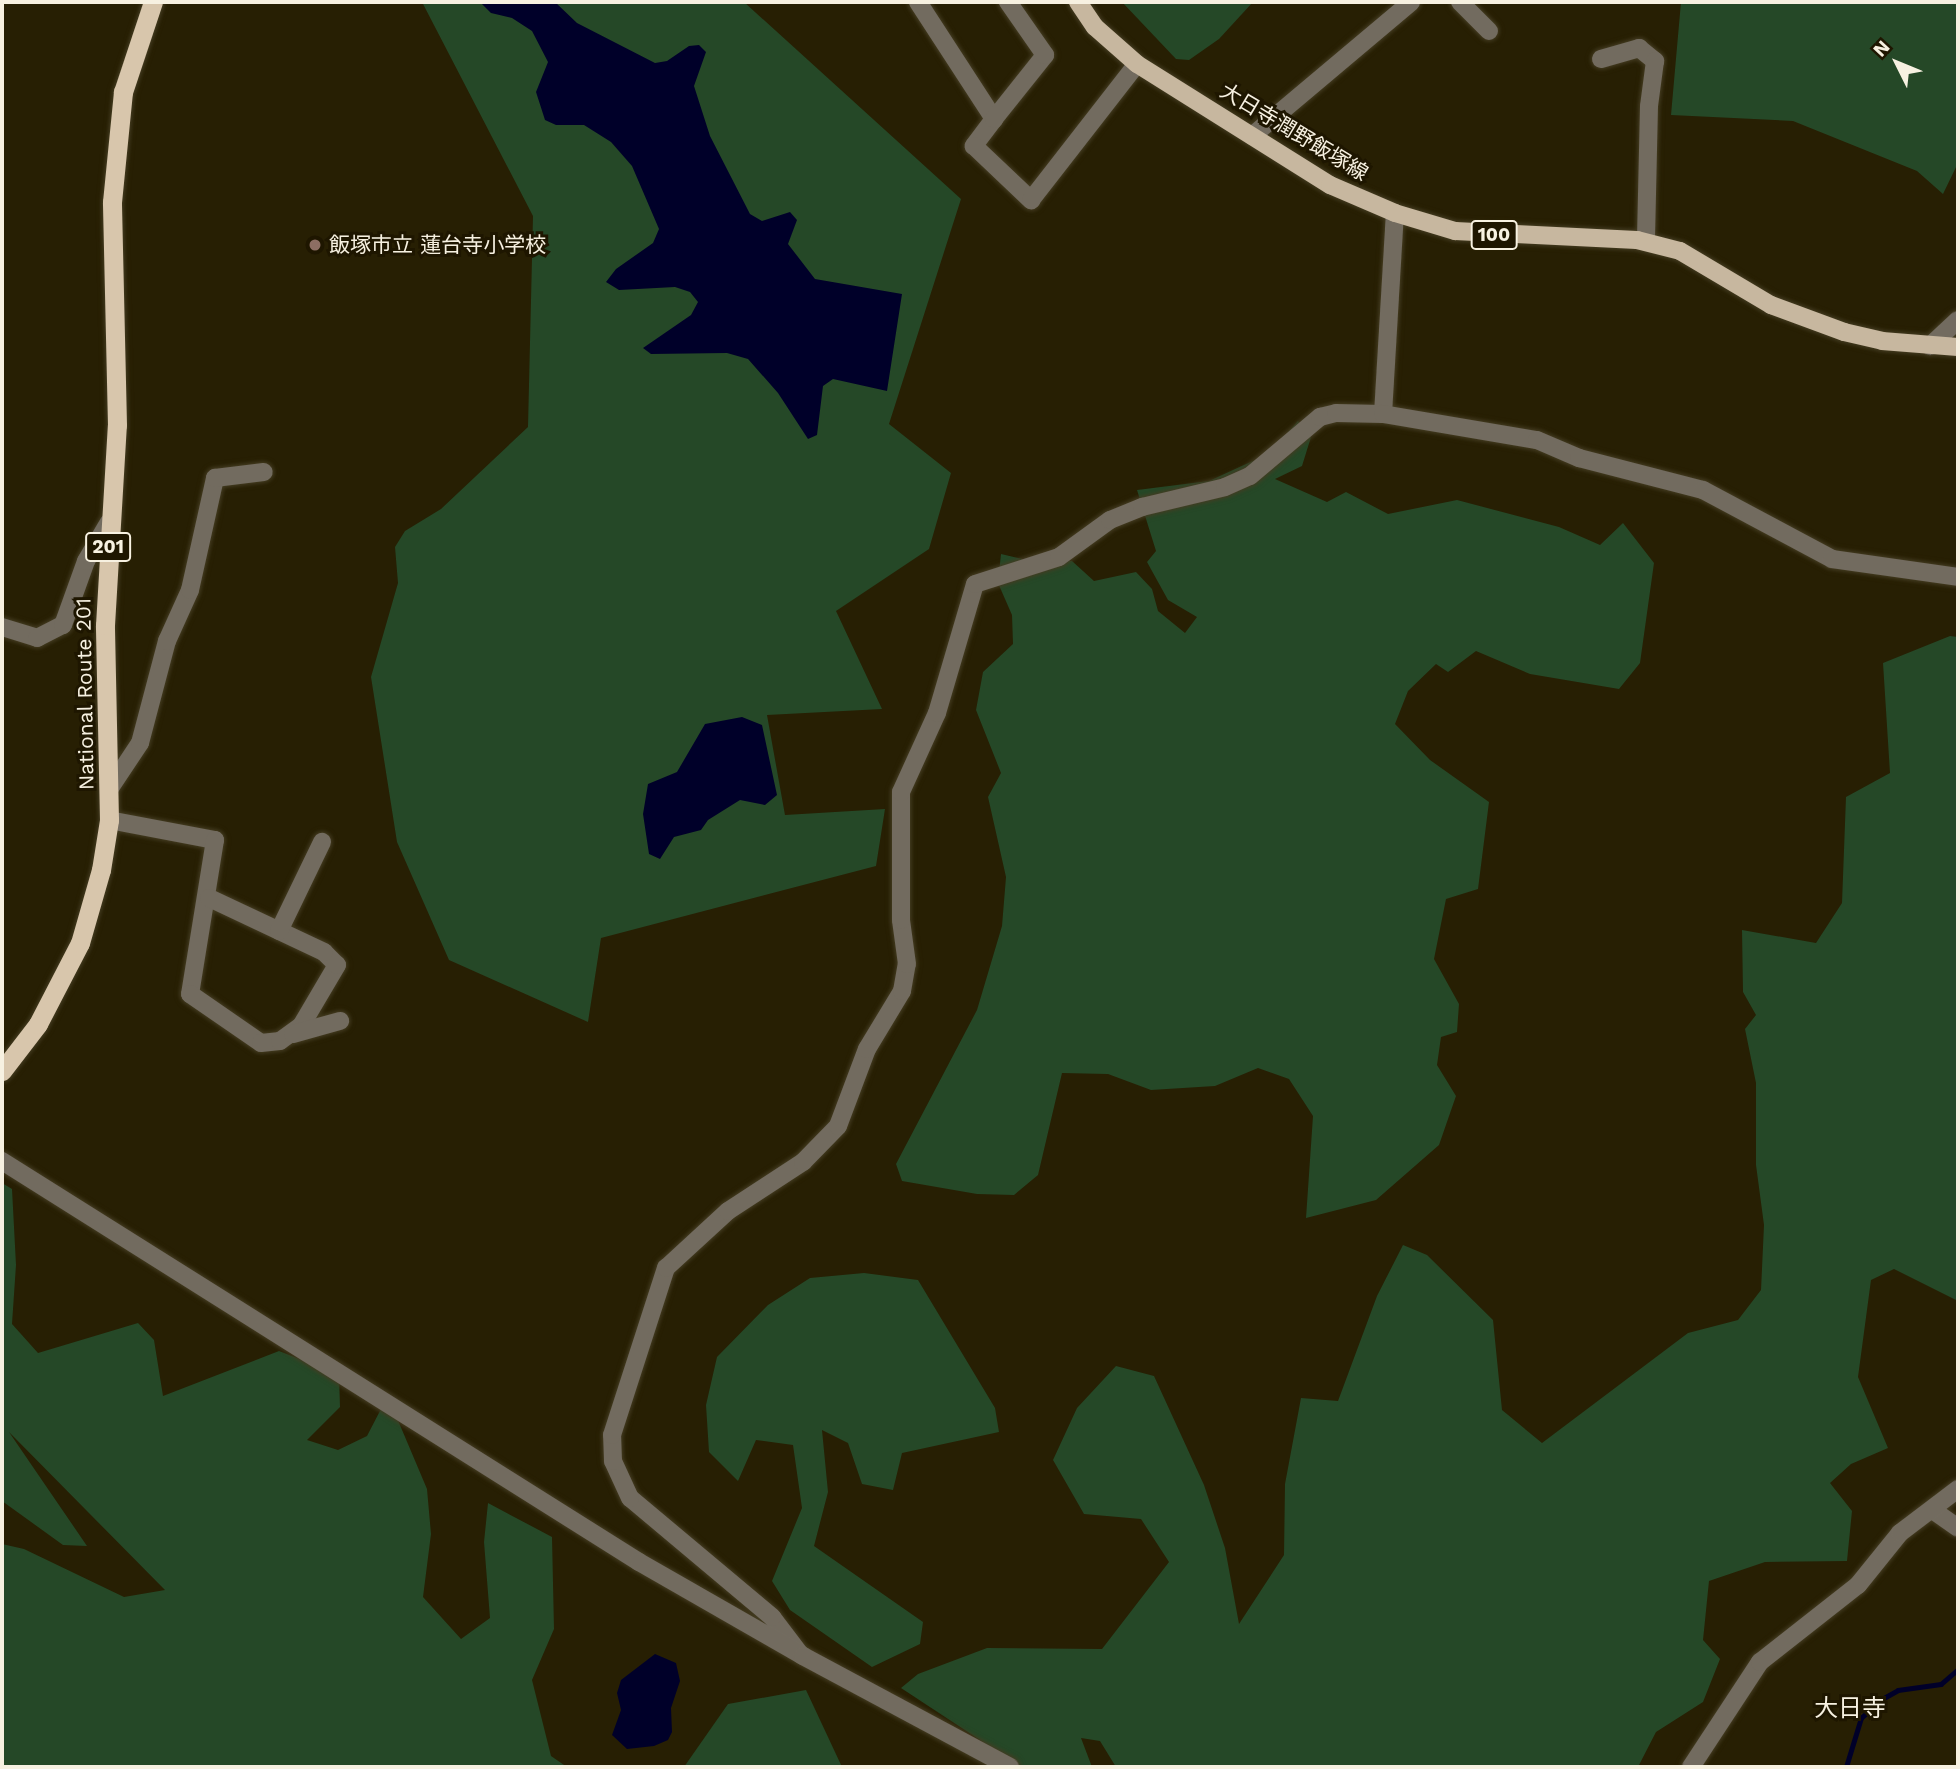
<!DOCTYPE html>
<html>
<head>
<meta charset="utf-8">
<style>
  body { margin:0 }
  #map { position:relative; width:1960px; height:1769px; overflow:hidden; background:#271f03; font-family:"Work Sans","Noto Sans JP",sans-serif }
  div>[style] { position:absolute }
  [style*='--x'] { left:calc(var(--x)*1px); top:calc(var(--y)*1px); width:calc(var(--w)*1px); rotate:calc(var(--a)*1deg) }
  .green>* { inset:0; background:#254827 }
  .water>* { inset:0; background:#000029 }
  .stream>* { height:4.5px; margin:-2.25px; padding:0 2.25px; transform-origin:2.25px; border-radius:2.25px; background:#000029 }
  .roads { filter:drop-shadow(0 0 2px #443c22) drop-shadow(0 0 2px #443c22) }
  .minor>* { height:18px; margin:-9px; padding:0 9px; transform-origin:9px; border-radius:9px; background:#726b5f }
  .tertiary>* { height:18px; margin:-9px; padding:0 9px; transform-origin:9px; border-radius:9px; background:#726b5f }
  .primary>* { height:18px; margin:-9px; padding:0 9px; transform-origin:9px; border-radius:9px; background:#c7b79f }
  .trunk>* { height:19px; margin:-9.5px; padding:0 9.5px; transform-origin:9.5px; border-radius:9.5px; background:#d8c6ac }
  .dots>* { width:19px; height:19px; translate:-50% -50%; box-sizing:border-box; border:4px solid #1e1600; border-radius:50% }
  span { translate:-50% -50%; white-space:nowrap; text-align:center; line-height:1.15; -webkit-text-stroke:6px #1e1600; paint-order:stroke }
  .shield-label span { padding:2px 5px; background:#1e1600; border:2px solid; border-radius:5px; -webkit-text-stroke-width:0 }
  .shield-label { font-size:19px; color:#f7f1e1; font-weight:700 }
  .street-label { font-size:21px; color:#f7f1e1 }
  .poi-label { font-size:21px; color:#f7f1e1 }
  .left { translate:0 -50%; text-align:left }
  .quarter-label { font-size:24px; color:#f7f1e1 }
  .frame { position:absolute; inset:0; border:4px solid #f7f1e1; pointer-events:none }
  .north { position:absolute; left:1862px; top:28px; width:70px; height:70px; -webkit-text-stroke:5px #1e1600; paint-order:stroke; rotate:313deg; font-size:19px; font-weight:700; line-height:28px; text-align:center; color:#f7f1e1 }
  .north::after { content:''; display:block; margin:auto; width:24px; height:32px; background:#f7f1e1; clip-path:polygon(50% 0,100% 100%,50% 72%,0 100%) }
</style>
</head>
<body>
<div id="map">
  <div class="green">
    <div style="clip-path:polygon(422px 2px,744px 2px,961px 199px,889px 424px,951px 473px,929px 549px,836px 611px,882px 709px,767px 715px,785px 815px,885px 809px,876px 866px,601px 938px,588px 1022px,449px 960px,397px 842px,371px 677px,398px 583px,395px 547px,405px 531px,441px 509px,528px 427px,533px 216px)"></div>
    <div style="clip-path:polygon(1122px 2px,1253px 2px,1219px 39px,1189px 60px,1176px 59px)"></div>
    <div style="clip-path:polygon(1681px 2px,1958px 2px,1958px 163px,1943px 194px,1917px 171px,1793px 121px,1671px 115px)"></div>
    <div style="clip-path:polygon(1298px 421px,1311px 437px,1302px 466px,1275px 479px,1327px 502px,1346px 492px,1388px 514px,1457px 500px,1559px 527px,1600px 545px,1623px 523px,1654px 563px,1640px 663px,1619px 689px,1530px 674px,1476px 651px,1448px 672px,1436px 664px,1408px 691px,1395px 724px,1430px 760px,1489px 802px,1478px 889px,1446px 899px,1434px 959px,1459px 1004px,1457px 1032px,1441px 1037px,1437px 1065px,1456px 1096px,1439px 1145px,1376px 1200px,1306px 1218px,1313px 1116px,1289px 1079px,1258px 1068px,1215px 1086px,1151px 1090px,1108px 1074px,1062px 1073px,1038px 1175px,1014px 1195px,977px 1194px,902px 1181px,896px 1164px,977px 1010px,1002px 926px,1006px 877px,988px 797px,1001px 773px,976px 710px,983px 672px,1013px 644px,1012px 615px,998px 583px,1001px 554px,1027px 560px,1072px 561px,1094px 581px,1136px 572px,1152px 589px,1158px 611px,1185px 633px,1197px 617px,1168px 600px,1147px 562px,1156px 551px,1137px 490px,1209px 481px,1268px 454px)"></div>
    <div style="clip-path:polygon(1950px 636px,1958px 637px,1958px 1301px,1894px 1269px,1871px 1280px,1858px 1377px,1888px 1448px,1851px 1464px,1830px 1483px,1852px 1511px,1847px 1561px,1765px 1562px,1709px 1581px,1703px 1640px,1720px 1659px,1703px 1702px,1656px 1732px,1638px 1767px,1116px 1767px,1100px 1741px,1081px 1738px,1092px 1767px,1021px 1767px,901px 1688px,918px 1674px,987px 1648px,1102px 1649px,1169px 1562px,1141px 1519px,1084px 1514px,1053px 1460px,1077px 1408px,1116px 1366px,1154px 1376px,1204px 1485px,1225px 1548px,1239px 1624px,1284px 1555px,1285px 1484px,1301px 1398px,1338px 1401px,1377px 1296px,1403px 1245px,1427px 1255px,1493px 1320px,1502px 1410px,1542px 1443px,1688px 1333px,1738px 1320px,1761px 1290px,1764px 1225px,1756px 1165px,1756px 1083px,1745px 1029px,1756px 1015px,1743px 992px,1742px 930px,1816px 943px,1842px 903px,1846px 797px,1890px 773px,1883px 663px)"></div>
    <div style="clip-path:polygon(2px 1183px,12px 1189px,16px 1265px,12px 1324px,38px 1353px,138px 1323px,154px 1340px,163px 1396px,279px 1351px,339px 1374px,340px 1407px,307px 1440px,338px 1450px,367px 1436px,382px 1407px,397px 1418px,427px 1489px,431px 1534px,423px 1597px,461px 1639px,490px 1618px,484px 1542px,488px 1503px,552px 1537px,554px 1629px,532px 1680px,551px 1756px,567px 1767px,2px 1767px,2px 1544px,24px 1549px,124px 1597px,165px 1590px,9px 1432px,87px 1546px,63px 1545px,2px 1501px)"></div>
    <div style="clip-path:polygon(864px 1273px,918px 1280px,995px 1408px,999px 1432px,902px 1453px,893px 1490px,862px 1484px,848px 1443px,822px 1430px,828px 1492px,814px 1546px,923px 1622px,920px 1644px,872px 1667px,790px 1610px,772px 1581px,802px 1508px,793px 1445px,756px 1440px,738px 1481px,709px 1452px,706px 1405px,717px 1357px,768px 1305px,810px 1278px)"></div>
    <div style="clip-path:polygon(806px 1690px,842px 1767px,684px 1767px,728px 1704px)"></div>
  </div>
  <div class="water">
    <div style="clip-path:polygon(480px 2px,555px 2px,577px 23px,655px 63px,667px 61px,689px 46px,699px 45px,706px 52px,694px 86px,710px 136px,750px 214px,762px 221px,790px 212px,797px 220px,788px 244px,815px 279px,902px 294px,887px 391px,833px 379px,823px 386px,817px 435px,808px 439px,778px 393px,748px 359px,727px 353px,651px 354px,643px 348px,691px 315px,698px 302px,690px 292px,675px 287px,619px 290px,606px 282px,616px 269px,653px 243px,659px 229px,632px 166px,611px 142px,584px 125px,556px 125px,545px 120px,536px 92px,548px 62px,532px 31px,512px 18px,491px 13px)"></div>
    <div style="clip-path:polygon(742px 717px,762px 725px,777px 795px,765px 805px,740px 800px,708px 820px,701px 830px,674px 837px,660px 859px,649px 854px,643px 814px,648px 784px,677px 772px,705px 724px)"></div>
    <div style="clip-path:polygon(655px 1654px,676px 1663px,680px 1681px,671px 1708px,672px 1732px,668px 1740px,654px 1746px,627px 1749px,612px 1735px,621px 1710px,617px 1693px,621px 1680px)"></div>
  </div>
  <div class="stream">
    <div style="--x:1846;--y:1767;--w:51;--a:-73"></div>
    <div style="--x:1861;--y:1718;--w:28;--a:-42"></div>
    <div style="--x:1882;--y:1699;--w:18;--a:-29"></div>
    <div style="--x:1898;--y:1690;--w:43;--a:-7.9"></div>
    <div style="--x:1941;--y:1684;--w:23;--a:-41"></div>
  </div>
  <div class="roads">
    <div class="minor">
      <div style="--x:918;--y:2;--w:140;--a:57"></div>
      <div style="--x:994;--y:119;--w:34;--a:127"></div>
      <div style="--x:974;--y:146;--w:79;--a:43.5"></div>
      <div style="--x:1031;--y:200;--w:172;--a:-52.1"></div>
      <div style="--x:1460;--y:2;--w:41;--a:45"></div>
      <div style="--x:1601;--y:59;--w:40;--a:-16"></div>
      <div style="--x:1639;--y:48;--w:21;--a:39"></div>
      <div style="--x:1655;--y:61;--w:45;--a:97.6"></div>
      <div style="--x:1649;--y:106;--w:136;--a:91.3"></div>
      <div style="--x:994;--y:119;--w:82;--a:-51.4"></div>
      <div style="--x:1045;--y:55;--w:65;--a:-124.9"></div>
      <div style="--x:1252;--y:136;--w:208;--a:-40.1"></div>
      <div style="--x:1930;--y:346;--w:38;--a:-43"></div>
      <div style="--x:1383;--y:414;--w:201;--a:-86.6"></div>
      <div style="--x:2;--y:627;--w:37;--a:17"></div>
      <div style="--x:37;--y:638;--w:29;--a:-27"></div>
      <div style="--x:63;--y:625;--w:68;--a:-70.2"></div>
      <div style="--x:86;--y:561;--w:45;--a:-59.5"></div>
      <div style="--x:110;--y:788;--w:54;--a:-56.3"></div>
      <div style="--x:140;--y:743;--w:106;--a:-75.2"></div>
      <div style="--x:167;--y:641;--w:56;--a:-65.7"></div>
      <div style="--x:190;--y:590;--w:115;--a:-77.4"></div>
      <div style="--x:215;--y:478;--w:49;--a:-7"></div>
      <div style="--x:109;--y:820;--w:108;--a:10.7"></div>
      <div style="--x:215;--y:840;--w:156;--a:99.2"></div>
      <div style="--x:190;--y:994;--w:86;--a:34.6"></div>
      <div style="--x:261;--y:1043;--w:19;--a:-6"></div>
      <div style="--x:280;--y:1041;--w:26;--a:-36"></div>
      <div style="--x:301;--y:1026;--w:71;--a:-59.5"></div>
      <div style="--x:337;--y:965;--w:18;--a:-135"></div>
      <div style="--x:324;--y:952;--w:127;--a:-154.8"></div>
      <div style="--x:279;--y:931;--w:99;--a:-64.2"></div>
      <div style="--x:293;--y:1034;--w:49;--a:-15.5"></div>
      <div style="--x:1934;--y:1511;--w:29;--a:35"></div>
      <div style="--x:800;--y:1654;--w:46;--a:-127.1"></div>
      <div style="--x:772;--y:1617;--w:185;--a:-140"></div>
      <div style="--x:630;--y:1498;--w:41;--a:-114.7"></div>
      <div style="--x:613;--y:1461;--w:26;--a:-92"></div>
      <div style="--x:612;--y:1435;--w:176;--a:-72.1"></div>
      <div style="--x:666;--y:1268;--w:84;--a:-42.6"></div>
      <div style="--x:728;--y:1211;--w:90;--a:-33.2"></div>
      <div style="--x:803;--y:1162;--w:50;--a:-45.8"></div>
      <div style="--x:838;--y:1126;--w:82;--a:-69.4"></div>
      <div style="--x:867;--y:1049;--w:68;--a:-58.9"></div>
      <div style="--x:902;--y:991;--w:27;--a:-80"></div>
      <div style="--x:907;--y:964;--w:44;--a:-97.8"></div>
      <div style="--x:901;--y:920;--w:128;--a:-90"></div>
      <div style="--x:901;--y:792;--w:87;--a:-65.5"></div>
      <div style="--x:937;--y:713;--w:134;--a:-73.6"></div>
      <div style="--x:975;--y:584;--w:88;--a:-17.8"></div>
      <div style="--x:1059;--y:557;--w:63;--a:-36"></div>
      <div style="--x:1110;--y:520;--w:35;--a:-22"></div>
      <div style="--x:1142;--y:507;--w:85;--a:-13.5"></div>
      <div style="--x:1225;--y:487;--w:27;--a:-24"></div>
      <div style="--x:1250;--y:476;--w:92;--a:-40.1"></div>
      <div style="--x:1320;--y:417;--w:16;--a:-14"></div>
      <div style="--x:1336;--y:413;--w:47;--a:1.2"></div>
      <div style="--x:1383;--y:414;--w:156;--a:9.6"></div>
      <div style="--x:1537;--y:440;--w:46;--a:23.2"></div>
      <div style="--x:1579;--y:458;--w:128;--a:14.5"></div>
      <div style="--x:1703;--y:490;--w:146;--a:28.1"></div>
      <div style="--x:1832;--y:559;--w:127;--a:8.1"></div>
      <div style="--x:1691;--y:1767;--w:126;--a:-56.7"></div>
      <div style="--x:1760;--y:1662;--w:125;--a:-38.2"></div>
      <div style="--x:1858;--y:1585;--w:67;--a:-51.1"></div>
      <div style="--x:1900;--y:1533;--w:73;--a:-37.2"></div>
    </div>
    <div class="tertiary">
      <div style="--x:2;--y:1161;--w:753;--a:32.19"></div>
      <div style="--x:639;--y:1562;--w:189;--a:29.8"></div>
      <div style="--x:803;--y:1656;--w:235;--a:28.2"></div>
    </div>
    <div class="primary">
      <div style="--x:1078;--y:2;--w:30;--a:56"></div>
      <div style="--x:1095;--y:27;--w:56;--a:41.4"></div>
      <div style="--x:1137;--y:64;--w:228;--a:32.1"></div>
      <div style="--x:1330;--y:185;--w:71;--a:23.3"></div>
      <div style="--x:1395;--y:213;--w:63;--a:16.7"></div>
      <div style="--x:1455;--y:231;--w:182;--a:2.8"></div>
      <div style="--x:1637;--y:240;--w:44;--a:14.3"></div>
      <div style="--x:1680;--y:251;--w:106;--a:30.7"></div>
      <div style="--x:1771;--y:305;--w:78;--a:20.3"></div>
      <div style="--x:1844;--y:332;--w:39;--a:13"></div>
      <div style="--x:1882;--y:341;--w:76;--a:4.5"></div>
    </div>
    <div class="trunk">
      <div style="--x:2;--y:1071;--w:59;--a:-52.5"></div>
      <div style="--x:38;--y:1024;--w:91;--a:-62.6"></div>
      <div style="--x:80;--y:943;--w:76;--a:-74"></div>
      <div style="--x:101;--y:870;--w:51;--a:-80.9"></div>
      <div style="--x:109;--y:820;--w:195;--a:-91.2"></div>
      <div style="--x:105;--y:625;--w:200;--a:-86.6"></div>
      <div style="--x:117;--y:425;--w:223;--a:-91.3"></div>
      <div style="--x:112;--y:202;--w:111;--a:-84.3"></div>
      <div style="--x:123;--y:92;--w:95;--a:-71.6"></div>
    </div>
  </div>
  <div class="dots">
    <div style="left:315px;top:245px;background:#8d6e63"></div>
  </div>
  <div class="shield-label">
    <span style="left:1494px;top:235px">100</span>
    <span style="left:108px;top:547px">201</span>
  </div>
  <div class="street-label">
    <span style="left:1294px;top:132px;rotate:31deg">大日寺潤野飯塚線</span>
    <span style="left:85px;top:694px;rotate:-91deg">National Route 201</span>
  </div>
  <div class="poi-label">
    <span class="left" style="left:329px;top:245px">飯塚市立 蓮台寺小学校</span>
  </div>
  <div class="quarter-label">
    <span style="left:1850px;top:1709px">大日寺</span>
  </div>
  <div class="frame"></div>
  <div class="north">N</div>
</div>
</body>
</html>
